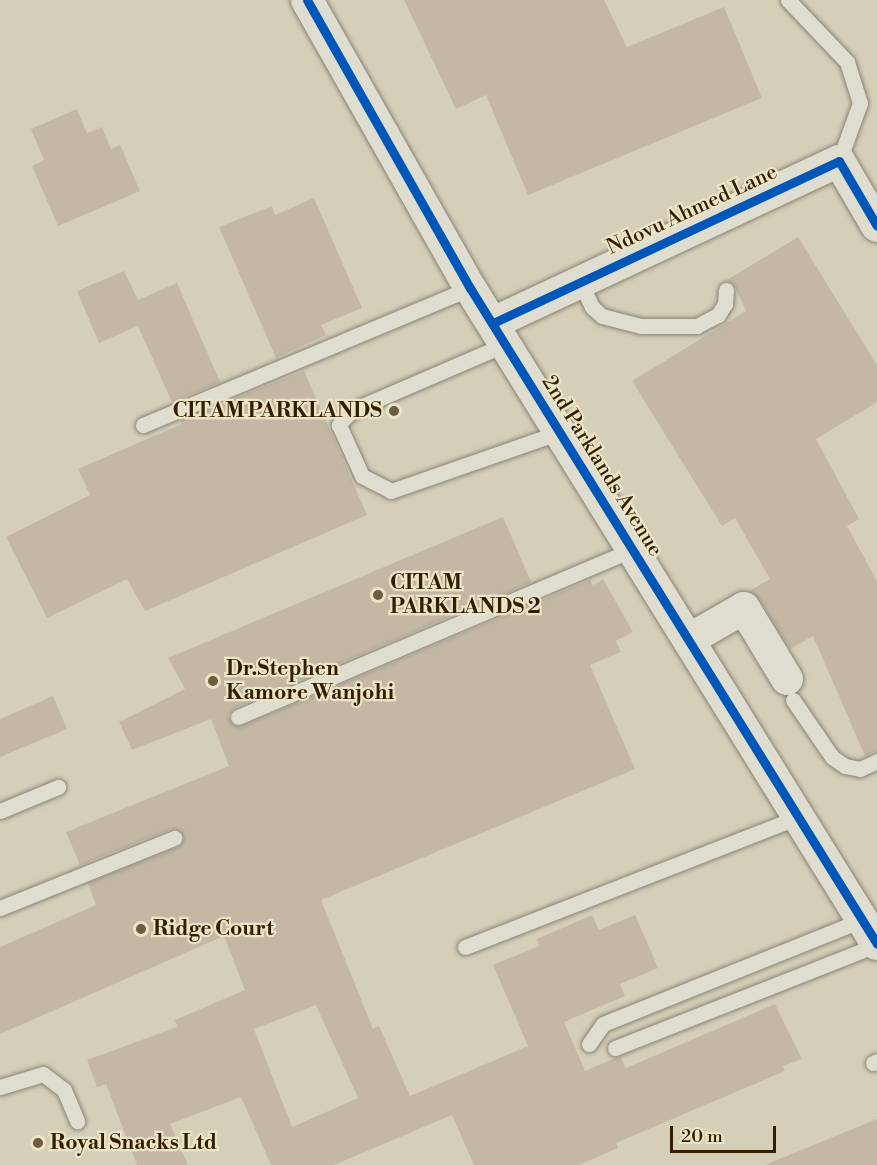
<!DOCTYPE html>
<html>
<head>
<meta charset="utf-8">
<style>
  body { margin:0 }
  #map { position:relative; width:877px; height:1165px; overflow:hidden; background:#d5cfb8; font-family:"Libre Bodoni",serif }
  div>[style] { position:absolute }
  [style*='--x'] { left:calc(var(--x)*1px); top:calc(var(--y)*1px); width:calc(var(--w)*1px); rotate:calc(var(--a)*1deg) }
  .building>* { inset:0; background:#c4b8a5 }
  .roads { filter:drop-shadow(0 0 2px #8a8474) drop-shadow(0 0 2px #8a8474) }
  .service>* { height:15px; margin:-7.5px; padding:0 7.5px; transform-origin:7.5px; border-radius:7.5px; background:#dfdcd0 }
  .minor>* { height:32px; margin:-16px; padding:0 16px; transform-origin:16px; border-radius:16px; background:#dfdcd0 }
  .cycleway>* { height:9px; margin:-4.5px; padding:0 4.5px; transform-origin:4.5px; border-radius:4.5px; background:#0057b8 }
  .dots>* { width:16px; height:16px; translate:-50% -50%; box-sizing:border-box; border:3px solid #ece4c9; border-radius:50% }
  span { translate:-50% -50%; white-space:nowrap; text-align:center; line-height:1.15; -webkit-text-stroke:4.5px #ece4c9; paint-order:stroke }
  .street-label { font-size:21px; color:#331e00 }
  .poi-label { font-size:21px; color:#331e00; font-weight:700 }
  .right { translate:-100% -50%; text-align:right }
  .left { translate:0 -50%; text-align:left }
  .scale { position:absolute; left:670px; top:1126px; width:106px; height:27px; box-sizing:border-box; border:3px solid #331e00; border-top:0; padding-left:8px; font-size:18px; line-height:21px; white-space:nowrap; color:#331e00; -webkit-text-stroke:4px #ece4c9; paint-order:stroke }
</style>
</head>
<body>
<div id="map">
  <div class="building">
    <div style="clip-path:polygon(404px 0,604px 0,627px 47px,724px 7px,762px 98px,528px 195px,486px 95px,456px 109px)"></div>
    <div style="clip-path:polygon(77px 109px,87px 133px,102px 127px,111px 149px,120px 145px,140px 191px,58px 226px,32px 166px,44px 160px,31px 129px)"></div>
    <div style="clip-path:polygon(314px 198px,362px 308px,321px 325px,326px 335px,276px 358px,219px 227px,272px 206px,275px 215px)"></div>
    <div style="clip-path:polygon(798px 237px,877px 365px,877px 402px,816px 439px,859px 519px,847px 526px,877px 581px,877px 751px,865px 756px,813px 636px,790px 649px,759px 599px,749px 591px,770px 579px,735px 518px,722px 526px,632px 381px,746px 311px,734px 285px,727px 280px)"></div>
    <div style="clip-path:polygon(124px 271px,138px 300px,177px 283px,220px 382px,172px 402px,138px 326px,99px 343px,77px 291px)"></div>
    <div style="clip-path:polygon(304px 371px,367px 515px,145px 611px,127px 579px,47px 618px,6px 537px,90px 495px,78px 469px,182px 424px,180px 420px)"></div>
    <div style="clip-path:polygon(evenodd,503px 517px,531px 582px,234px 708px,228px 715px,232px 724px,242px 726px,590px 580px,593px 585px,603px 579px,633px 632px,616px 641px,621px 652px,590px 665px,635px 769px,321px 900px,373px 1029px,379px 1026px,410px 1096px,528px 1046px,493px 965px,539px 946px,537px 939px,592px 915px,599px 930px,635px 915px,658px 968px,620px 984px,625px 996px,564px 1022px,585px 1071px,620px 1056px,626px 1068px,775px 1004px,802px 1059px,783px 1066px,785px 1071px,616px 1143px,618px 1148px,579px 1165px,474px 1165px,452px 1115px,334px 1165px,271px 1165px,241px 1097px,170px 1124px,188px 1165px,137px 1165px,106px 1084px,97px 1087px,87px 1060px,177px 1027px,175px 1020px,245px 990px,224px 936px,0 1034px,0 947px,96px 905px,88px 883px,178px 847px,184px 839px,180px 830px,171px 829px,80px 865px,66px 832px,229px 766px,211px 719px,132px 750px,119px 722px,185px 689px,168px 658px,503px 517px,316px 1005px,358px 1098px,292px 1127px,254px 1029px,316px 1005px)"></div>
    <div style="clip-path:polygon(53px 696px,67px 729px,0 757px,0 719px)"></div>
    <div style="clip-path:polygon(877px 1119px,877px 1165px,767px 1165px,767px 1164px)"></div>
  </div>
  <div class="roads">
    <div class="service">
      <div style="--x:788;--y:0;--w:86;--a:46.4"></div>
      <div style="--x:847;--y:62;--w:43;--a:72.4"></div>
      <div style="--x:860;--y:103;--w:62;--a:109.9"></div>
      <div style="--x:580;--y:282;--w:28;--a:64"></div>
      <div style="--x:592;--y:307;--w:13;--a:42"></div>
      <div style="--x:602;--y:316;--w:40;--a:14.4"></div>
      <div style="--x:641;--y:326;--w:56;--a:0"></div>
      <div style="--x:697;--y:326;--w:24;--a:-28"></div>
      <div style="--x:718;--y:315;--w:13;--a:-58"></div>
      <div style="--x:725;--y:304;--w:14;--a:-86"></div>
      <div style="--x:506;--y:344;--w:164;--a:156.7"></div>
      <div style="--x:355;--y:409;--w:14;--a:141"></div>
      <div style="--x:344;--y:418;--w:9;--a:126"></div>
      <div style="--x:339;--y:425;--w:56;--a:65.7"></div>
      <div style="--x:362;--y:476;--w:33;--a:27"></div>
      <div style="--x:391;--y:491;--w:179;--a:-19.2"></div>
      <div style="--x:143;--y:425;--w:355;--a:-22.7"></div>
      <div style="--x:793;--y:700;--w:69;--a:55.6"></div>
      <div style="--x:832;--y:757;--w:16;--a:35"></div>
      <div style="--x:845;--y:766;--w:15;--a:11"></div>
      <div style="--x:860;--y:769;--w:19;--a:-25"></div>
      <div style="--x:238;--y:717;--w:428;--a:-23"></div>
      <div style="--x:0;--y:811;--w:63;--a:-22.5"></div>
      <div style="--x:0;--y:908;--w:188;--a:-21.9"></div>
      <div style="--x:465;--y:947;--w:358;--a:-21.3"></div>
      <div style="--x:589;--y:1044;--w:24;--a:-55"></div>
      <div style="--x:603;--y:1024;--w:279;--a:-21.9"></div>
      <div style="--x:615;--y:1048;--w:282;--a:-21.5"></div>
      <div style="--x:873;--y:1063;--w:4;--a:-27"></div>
      <div style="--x:0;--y:1087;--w:45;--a:-16.8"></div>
      <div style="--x:43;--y:1074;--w:26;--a:37"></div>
      <div style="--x:64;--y:1090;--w:34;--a:67"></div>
    </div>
    <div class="minor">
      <div style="--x:307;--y:0;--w:331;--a:60.5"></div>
      <div style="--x:470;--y:288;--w:772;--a:58.18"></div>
      <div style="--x:493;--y:323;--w:382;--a:-25.1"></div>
      <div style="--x:839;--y:161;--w:75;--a:59.7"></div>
      <div style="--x:690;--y:639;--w:62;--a:-29.9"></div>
      <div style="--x:744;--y:608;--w:83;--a:58.8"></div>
    </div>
  </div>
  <div class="cycleway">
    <div style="--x:307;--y:0;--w:331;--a:60.5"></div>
    <div style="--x:470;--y:288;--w:772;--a:58.18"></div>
    <div style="--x:493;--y:323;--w:382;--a:-25.1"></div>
    <div style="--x:839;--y:161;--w:75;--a:59.7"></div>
  </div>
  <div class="dots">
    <div style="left:394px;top:411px;background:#6c5c40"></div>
    <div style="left:378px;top:595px;background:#6c5c40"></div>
    <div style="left:213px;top:681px;background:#6c5c40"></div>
    <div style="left:141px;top:929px;background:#6c5c40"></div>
    <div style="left:38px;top:1143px;background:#6c5c40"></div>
  </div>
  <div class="street-label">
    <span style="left:692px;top:210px;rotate:-25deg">Ndovu Ahmed Lane</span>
    <span style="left:602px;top:466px;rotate:58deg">2nd Parklands Avenue</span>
  </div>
  <div class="poi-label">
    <span class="right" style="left:382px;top:411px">CITAM PARKLANDS</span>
    <span class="left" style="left:390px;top:595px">CITAM<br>PARKLANDS 2</span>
    <span class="left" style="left:226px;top:681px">Dr.Stephen<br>Kamore Wanjohi</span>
    <span class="left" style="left:153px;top:929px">Ridge Court</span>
    <span class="left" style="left:50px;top:1143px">Royal Snacks Ltd</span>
  </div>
  <div class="scale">20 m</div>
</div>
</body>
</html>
